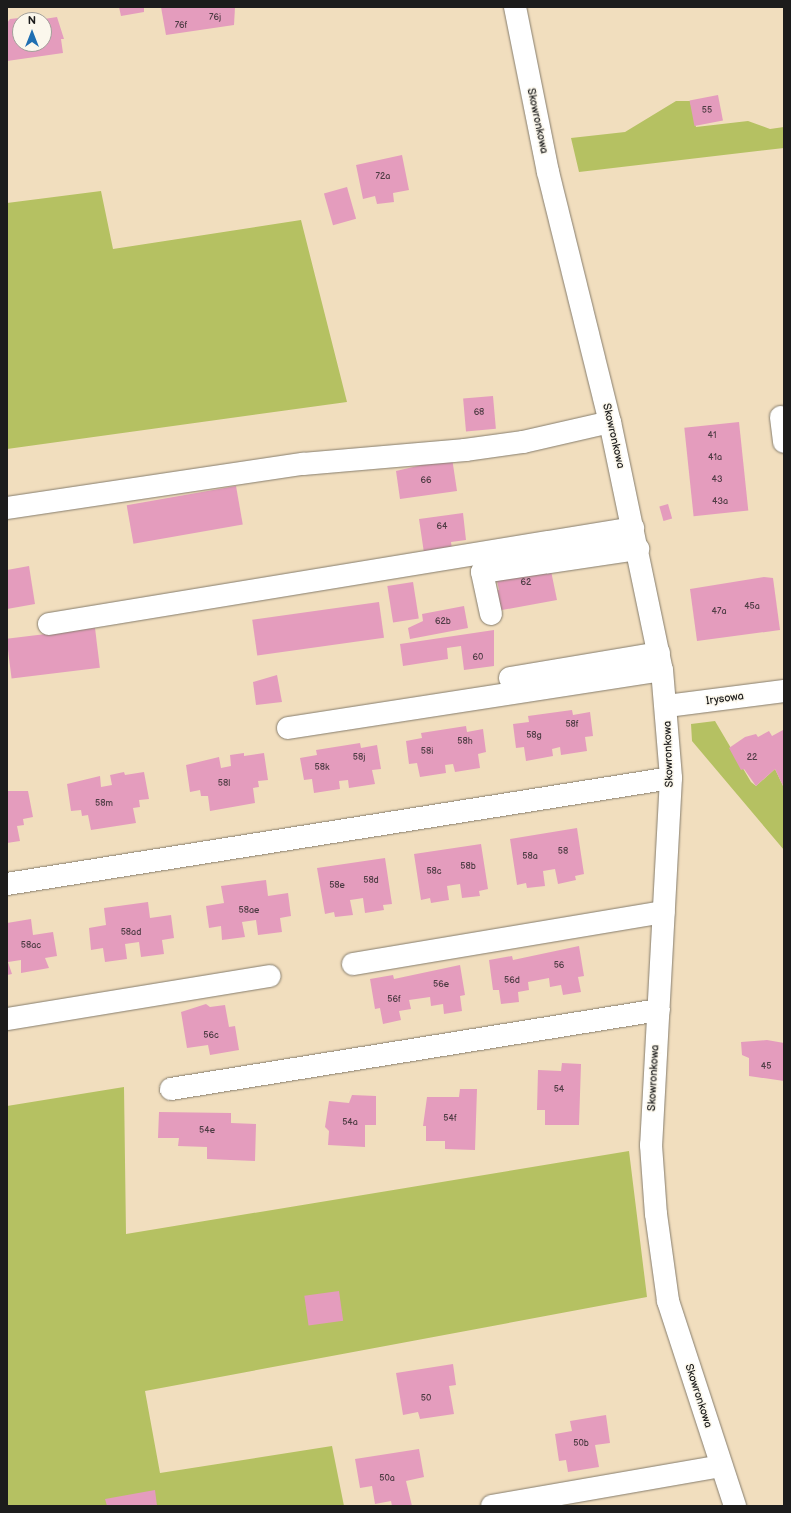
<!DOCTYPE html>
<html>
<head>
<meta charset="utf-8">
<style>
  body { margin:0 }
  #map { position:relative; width:791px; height:1513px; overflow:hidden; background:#f1debe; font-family:"Balsamiq Sans",sans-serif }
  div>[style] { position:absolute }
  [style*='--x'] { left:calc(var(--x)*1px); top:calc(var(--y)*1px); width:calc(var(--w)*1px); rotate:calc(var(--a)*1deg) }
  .green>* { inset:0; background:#b5c162 }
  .building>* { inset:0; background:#e49cbd; transform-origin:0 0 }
  .roads { filter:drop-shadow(0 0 1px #867d6d) drop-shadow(0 0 1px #867d6d) }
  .minor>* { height:22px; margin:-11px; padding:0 11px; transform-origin:11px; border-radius:11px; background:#fff }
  span { translate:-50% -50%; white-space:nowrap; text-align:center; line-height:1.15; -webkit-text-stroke:3px #fbf7ec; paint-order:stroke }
  .number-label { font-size:9px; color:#4e3c44 }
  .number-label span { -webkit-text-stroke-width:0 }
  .street-label { font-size:11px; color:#1c1c1c }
  .frame { position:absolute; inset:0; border:8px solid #1c1c1c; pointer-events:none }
  .north { position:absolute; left:12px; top:12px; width:40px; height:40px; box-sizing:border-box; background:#fbf7ec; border:1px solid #a29f99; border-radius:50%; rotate:0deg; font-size:11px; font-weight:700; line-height:16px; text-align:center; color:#1c1c1c }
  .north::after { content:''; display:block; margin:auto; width:14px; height:18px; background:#1f6fb2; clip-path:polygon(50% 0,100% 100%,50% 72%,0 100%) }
</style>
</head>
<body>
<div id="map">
  <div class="green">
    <div style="clip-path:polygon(676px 101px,690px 101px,696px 127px,748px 121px,770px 129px,784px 127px,784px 148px,579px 172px,571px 138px,625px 132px)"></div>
    <div style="clip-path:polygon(101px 191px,113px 249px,301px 220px,347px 402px,7px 449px,7px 203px)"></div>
    <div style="clip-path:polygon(715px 721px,751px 782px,756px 786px,775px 769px,784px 788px,784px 850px,692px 741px,691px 724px)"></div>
    <div style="clip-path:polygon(124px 1087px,126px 1234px,629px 1151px,647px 1297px,145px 1391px,160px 1473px,332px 1446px,344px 1506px,7px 1506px,7px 1106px)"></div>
  </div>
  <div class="building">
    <div style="clip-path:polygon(119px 7px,144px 7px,144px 12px,121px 16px)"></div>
    <div style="clip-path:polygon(161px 7px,235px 7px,234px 25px,166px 35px)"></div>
    <div style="clip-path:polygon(36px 16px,37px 20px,20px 20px,20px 44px,44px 44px,44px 19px,57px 17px,64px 39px,61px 39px,63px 53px,7px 61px,7px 23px,10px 19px)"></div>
    <div style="left:718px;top:95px;width:26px;height:29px;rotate:79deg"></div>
    <div style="clip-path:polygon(402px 155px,409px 190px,393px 193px,394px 202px,377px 204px,375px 196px,363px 199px,356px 165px)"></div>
    <div style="left:347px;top:187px;width:33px;height:24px;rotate:74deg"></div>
    <div style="left:493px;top:396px;width:33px;height:30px;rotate:85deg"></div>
    <div style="left:739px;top:422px;width:89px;height:55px;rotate:84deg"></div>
    <div style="clip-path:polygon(452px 458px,457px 491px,400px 499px,396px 471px)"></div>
    <div style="left:236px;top:486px;width:39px;height:111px;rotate:80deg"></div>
    <div style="left:668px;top:504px;width:15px;height:9px;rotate:74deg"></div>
    <div style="clip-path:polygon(463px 513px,466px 540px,451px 542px,452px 549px,424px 553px,419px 519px)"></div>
    <div style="clip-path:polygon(29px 566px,35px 604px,7px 609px,7px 570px)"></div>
    <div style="clip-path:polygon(550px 566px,557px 600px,491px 612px,487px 592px,499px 590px,496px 576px)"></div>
    <div style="clip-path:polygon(764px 577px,773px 578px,780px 630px,697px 641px,690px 589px)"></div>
    <div style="left:413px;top:582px;width:37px;height:26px;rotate:81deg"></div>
    <div style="left:379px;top:602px;width:36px;height:128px;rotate:82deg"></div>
    <div style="clip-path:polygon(464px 606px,468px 628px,410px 639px,408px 628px,423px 621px,422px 614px)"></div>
    <div style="left:95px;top:628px;width:40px;height:89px;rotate:83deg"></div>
    <div style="clip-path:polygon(494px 630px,494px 666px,464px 670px,461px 646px,447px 648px,448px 659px,403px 666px,400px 644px)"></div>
    <div style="clip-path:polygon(277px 675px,282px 702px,256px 705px,253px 682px)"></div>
    <div style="clip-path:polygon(572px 710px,573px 715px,590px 712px,593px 736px,585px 737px,587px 751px,561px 755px,560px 747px,552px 749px,553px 756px,526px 761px,524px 747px,516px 748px,513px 724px,529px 722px,528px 716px)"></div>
    <div style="clip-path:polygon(466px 726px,467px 732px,483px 729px,486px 752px,478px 754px,480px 768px,455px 772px,453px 764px,445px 765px,446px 773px,420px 777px,417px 763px,409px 764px,406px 741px,422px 738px,421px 733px)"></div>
    <div style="clip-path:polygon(783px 730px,784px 788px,775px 769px,756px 786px,744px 769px,741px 770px,729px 748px,745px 737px,756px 734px,758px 737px,769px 731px,772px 736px)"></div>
    <div style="clip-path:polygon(360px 743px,361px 748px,377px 745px,381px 769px,372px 770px,375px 784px,349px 788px,348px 780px,339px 781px,340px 789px,314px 793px,312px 779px,304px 780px,300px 758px,317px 755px,316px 750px)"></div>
    <div style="clip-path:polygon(244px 753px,244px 756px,264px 753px,268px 780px,258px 781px,259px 787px,253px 788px,255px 803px,210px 811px,208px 796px,201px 796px,200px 790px,190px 792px,186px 765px,219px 757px,221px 768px,231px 766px,230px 755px)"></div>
    <div style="clip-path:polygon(124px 772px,125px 775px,144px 772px,149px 799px,139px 800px,140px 807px,133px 808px,136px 823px,91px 830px,88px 815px,82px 816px,81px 810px,71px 811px,67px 784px,100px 776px,101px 787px,112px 785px,110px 775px)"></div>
    <div style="clip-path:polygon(7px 791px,28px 791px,33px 817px,23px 819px,24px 825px,17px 826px,20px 841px,7px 843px)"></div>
    <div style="clip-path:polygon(577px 828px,584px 874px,575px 876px,576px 880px,558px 884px,555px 869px,543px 871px,545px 886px,527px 888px,526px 883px,517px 885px,510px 839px)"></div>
    <div style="clip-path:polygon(481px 844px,488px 889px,479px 891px,480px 896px,462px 898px,460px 884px,453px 885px,447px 886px,449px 900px,431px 903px,430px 898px,421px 900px,414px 854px)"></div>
    <div style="clip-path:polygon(385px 858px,392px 904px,383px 905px,384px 910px,365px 913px,363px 898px,357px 899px,350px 900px,353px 915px,335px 917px,334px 912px,325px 914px,317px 868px)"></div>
    <div style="clip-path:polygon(266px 880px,268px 896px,288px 893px,291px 916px,280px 918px,282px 932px,258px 935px,256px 920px,242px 922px,245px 937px,222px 940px,221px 926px,209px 928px,206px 906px,224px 903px,221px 886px)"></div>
    <div style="clip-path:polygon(148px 902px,150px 918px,171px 915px,174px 938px,162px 940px,164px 954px,141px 957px,139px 942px,125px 944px,127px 959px,105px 962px,103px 948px,91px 950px,89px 928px,106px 925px,104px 908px)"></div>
    <div style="clip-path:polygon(31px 919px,33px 935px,53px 932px,57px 956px,45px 958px,49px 968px,21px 973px,21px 960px,8px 962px,12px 974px,7px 975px,7px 923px)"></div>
    <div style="clip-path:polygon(579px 946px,584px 976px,578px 977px,581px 992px,563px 995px,561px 985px,550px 987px,549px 978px,528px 982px,529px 990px,518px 992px,519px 1002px,501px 1004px,499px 990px,493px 990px,489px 960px,512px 956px,513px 960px)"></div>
    <div style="clip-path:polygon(460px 965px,465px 995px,460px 996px,462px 1011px,444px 1014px,443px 1004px,431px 1006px,430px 997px,409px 1000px,411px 1009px,399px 1011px,401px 1020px,383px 1024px,380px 1008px,375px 1009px,370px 979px,393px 975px,394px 979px)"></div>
    <div style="clip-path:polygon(206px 1004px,210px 1007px,225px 1005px,229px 1027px,235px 1026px,239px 1050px,210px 1055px,208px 1045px,187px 1048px,181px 1012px)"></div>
    <div style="clip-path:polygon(767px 1040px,784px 1043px,784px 1081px,749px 1076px,749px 1058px,742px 1055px,741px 1042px)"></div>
    <div style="clip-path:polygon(562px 1063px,581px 1064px,579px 1125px,545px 1125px,545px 1110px,537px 1110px,538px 1070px,561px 1071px)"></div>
    <div style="clip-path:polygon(460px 1089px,477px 1089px,475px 1150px,445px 1149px,445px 1141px,426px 1141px,426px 1126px,423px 1126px,427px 1097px,459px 1097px)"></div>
    <div style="clip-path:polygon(352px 1095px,376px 1096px,376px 1125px,365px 1125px,365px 1147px,328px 1145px,329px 1131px,325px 1127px,329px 1101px,349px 1103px)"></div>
    <div style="clip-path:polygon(159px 1112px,231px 1113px,231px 1123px,256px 1124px,255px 1161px,207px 1159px,207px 1147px,178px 1146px,179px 1138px,158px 1138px)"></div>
    <div style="left:339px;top:1291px;width:30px;height:35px;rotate:82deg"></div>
    <div style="clip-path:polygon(453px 1364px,456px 1385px,449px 1386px,454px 1414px,420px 1419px,418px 1412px,403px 1415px,396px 1373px)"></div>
    <div style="clip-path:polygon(606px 1415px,610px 1443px,595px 1445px,599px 1467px,568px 1472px,566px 1460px,559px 1461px,555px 1434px,572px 1431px,570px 1421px)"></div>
    <div style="clip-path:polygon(419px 1449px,424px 1477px,406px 1481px,412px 1506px,392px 1506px,391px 1501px,375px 1504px,372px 1486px,360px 1488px,355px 1459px)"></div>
    <div style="clip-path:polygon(155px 1490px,157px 1506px,107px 1506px,105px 1499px)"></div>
  </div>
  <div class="roads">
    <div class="minor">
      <div style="--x:515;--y:7;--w:168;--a:78.7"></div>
      <div style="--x:548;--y:172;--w:258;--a:76.1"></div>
      <div style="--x:610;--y:422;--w:253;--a:78.2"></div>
      <div style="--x:662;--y:670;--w:108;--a:85.2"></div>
      <div style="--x:671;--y:778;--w:368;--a:93.1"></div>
      <div style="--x:651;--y:1145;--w:69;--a:85.9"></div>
      <div style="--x:656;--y:1214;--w:88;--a:82.1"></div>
      <div style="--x:668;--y:1301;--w:216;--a:71.9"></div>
      <div style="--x:781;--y:417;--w:25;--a:83"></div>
      <div style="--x:7;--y:508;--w:299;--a:-8.5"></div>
      <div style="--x:303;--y:464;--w:163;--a:-4.9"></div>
      <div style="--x:465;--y:450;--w:59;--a:-7.9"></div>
      <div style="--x:523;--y:442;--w:89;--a:-12.9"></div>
      <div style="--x:491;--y:614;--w:43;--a:-102.1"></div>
      <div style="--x:482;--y:572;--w:158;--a:-8.4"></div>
      <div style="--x:49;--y:624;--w:592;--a:-9.33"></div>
      <div style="--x:510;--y:678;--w:151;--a:-9.5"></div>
      <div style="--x:667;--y:706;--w:118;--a:-7.3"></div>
      <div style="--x:288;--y:728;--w:378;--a:-8.8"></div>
      <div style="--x:7;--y:884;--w:672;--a:-9.07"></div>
      <div style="--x:353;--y:964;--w:315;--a:-9.5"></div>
      <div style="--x:7;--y:1019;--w:266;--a:-9.3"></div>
      <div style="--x:171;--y:1089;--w:494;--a:-9.2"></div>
      <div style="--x:492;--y:1506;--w:232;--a:-9.9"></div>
    </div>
  </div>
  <div class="number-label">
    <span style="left:215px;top:18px">76j</span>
    <span style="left:181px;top:26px">76f</span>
    <span style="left:707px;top:111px">55</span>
    <span style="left:383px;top:177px">72a</span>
    <span style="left:479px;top:413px">68</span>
    <span style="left:712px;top:436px">41</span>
    <span style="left:715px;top:458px">41a</span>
    <span style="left:717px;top:480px">43</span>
    <span style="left:426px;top:481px">66</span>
    <span style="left:720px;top:502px">43a</span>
    <span style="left:442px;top:527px">64</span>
    <span style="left:526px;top:583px">62</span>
    <span style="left:752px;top:607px">45a</span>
    <span style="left:719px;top:612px">47a</span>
    <span style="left:443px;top:622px">62b</span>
    <span style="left:478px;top:658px">60</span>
    <span style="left:572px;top:725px">58f</span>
    <span style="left:534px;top:736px">58g</span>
    <span style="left:465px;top:742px">58h</span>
    <span style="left:427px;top:752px">58i</span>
    <span style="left:359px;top:758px">58j</span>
    <span style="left:752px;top:758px">22</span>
    <span style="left:322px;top:768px">58k</span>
    <span style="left:224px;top:784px">58l</span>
    <span style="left:104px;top:804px">58m</span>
    <span style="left:563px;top:852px">58</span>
    <span style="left:530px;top:857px">58a</span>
    <span style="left:468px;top:867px">58b</span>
    <span style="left:434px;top:872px">58c</span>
    <span style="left:371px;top:881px">58d</span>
    <span style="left:337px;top:886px">58e</span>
    <span style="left:249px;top:911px">58ae</span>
    <span style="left:131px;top:933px">58ad</span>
    <span style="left:31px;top:946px">58ac</span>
    <span style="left:559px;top:966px">56</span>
    <span style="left:512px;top:981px">56d</span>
    <span style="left:441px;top:985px">56e</span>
    <span style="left:394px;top:1000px">56f</span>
    <span style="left:211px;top:1036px">56c</span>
    <span style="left:766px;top:1067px">45</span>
    <span style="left:559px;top:1090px">54</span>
    <span style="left:450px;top:1119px">54f</span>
    <span style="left:350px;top:1123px">54a</span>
    <span style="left:207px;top:1131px">54e</span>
    <span style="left:426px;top:1399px">50</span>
    <span style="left:581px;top:1444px">50b</span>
    <span style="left:387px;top:1479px">50a</span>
  </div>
  <div class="street-label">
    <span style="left:537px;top:121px;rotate:78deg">Skowronkowa</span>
    <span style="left:613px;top:436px;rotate:77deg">Skowronkowa</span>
    <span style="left:725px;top:699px;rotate:-8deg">Irysowa</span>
    <span style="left:669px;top:754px;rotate:-92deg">Skowronkowa</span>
    <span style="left:654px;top:1078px;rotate:-87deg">Skowronkowa</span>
    <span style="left:698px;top:1396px;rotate:72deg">Skowronkowa</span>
  </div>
  <div class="frame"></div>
  <div class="north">N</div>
</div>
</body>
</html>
